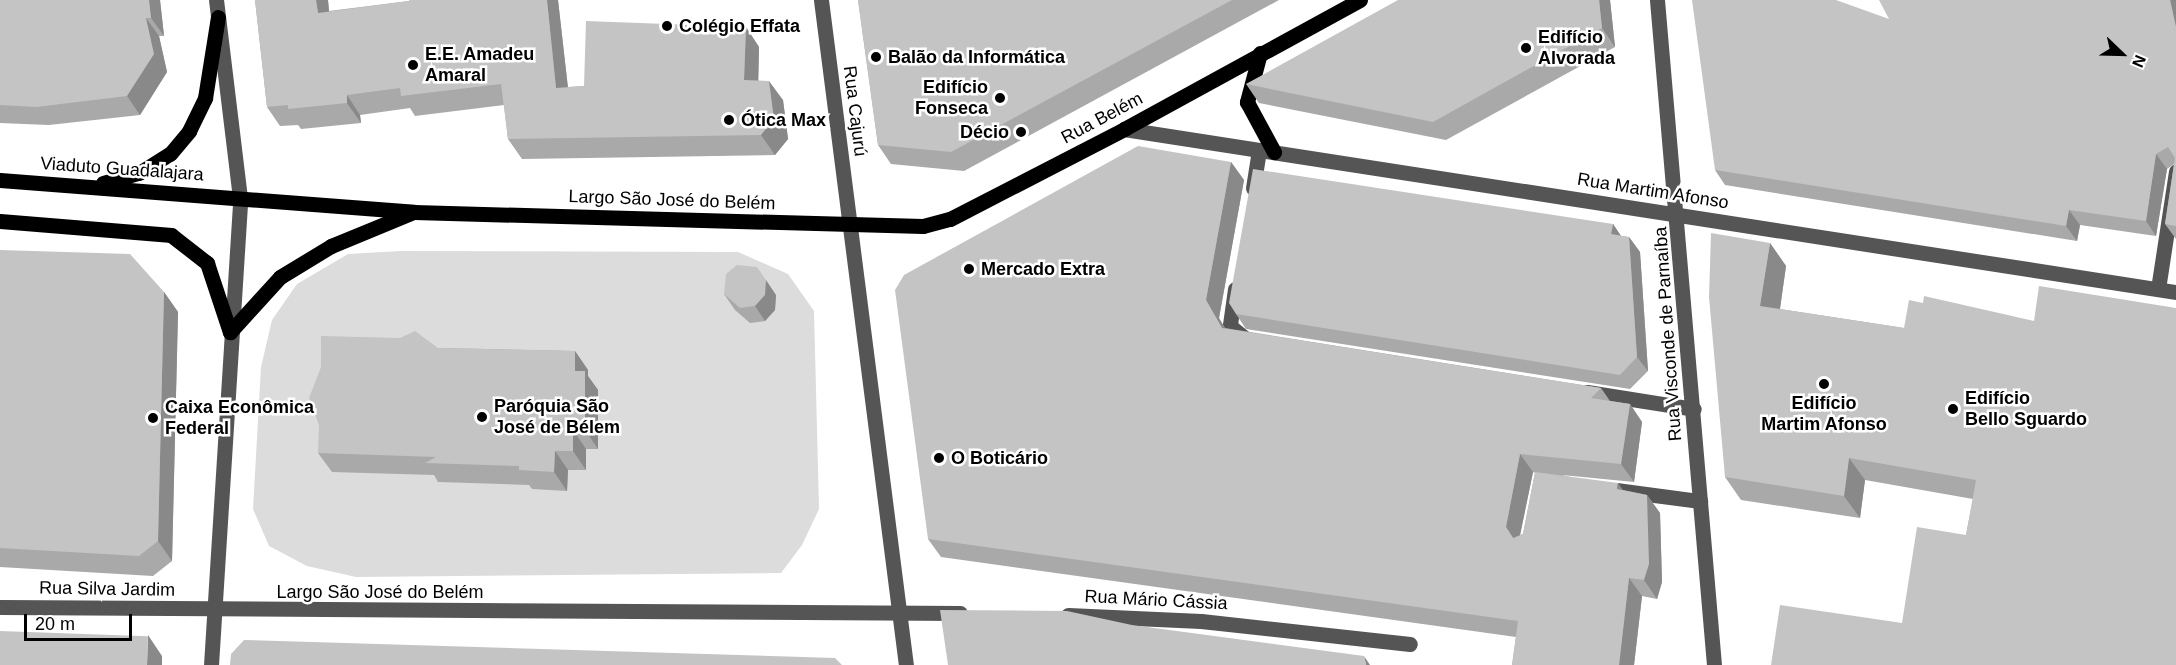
<!DOCTYPE html>
<html>
<head>
<meta charset="utf-8">
<style>
  body { margin:0 }
  #map { position:relative; width:2176px; height:665px; overflow:hidden; background:#fff; font-family:Helvetica,sans-serif }
  div>[style] { position:absolute }
  [style*='--x'] { left:calc(var(--x)*1px); top:calc(var(--y)*1px); width:calc(var(--w)*1px); rotate:calc(var(--a)*1deg) }
  .green>* { inset:0; background:#dcdcdc }
  .minor>* { height:15px; margin:-7.5px; padding:0 7.5px; transform-origin:7.5px; border-radius:7.5px; background:#555 }
  .major>* { height:15px; margin:-7.5px; padding:0 7.5px; transform-origin:7.5px; border-radius:7.5px; background:#000 }
  .wall>* { inset:0; background:#a9a9a9 }
  .shaded-wall>* { inset:0; background:#898989 }
  .building>* { inset:0; background:#c4c4c4; transform-origin:0 0 }
  .dots>* { width:16px; height:16px; translate:-50% -50%; box-sizing:border-box; border:3px solid #fff; border-radius:50% }
  span { translate:-50% -50%; white-space:nowrap; text-align:center; line-height:1.15; -webkit-text-stroke:5px #fff; paint-order:stroke }
  .poi-label { font-size:18px; color:#000; font-weight:700 }
  .left { translate:0 -50%; text-align:left }
  .right { translate:-100% -50%; text-align:right }
  .street-label { font-size:18px; color:#000 }
  .north { position:absolute; left:2092px; top:24px; width:60px; height:60px; -webkit-text-stroke:4px #fff; paint-order:stroke; rotate:113deg; font-size:16px; font-weight:700; line-height:24px; text-align:center; color:#000 }
  .north::after { content:''; display:block; margin:auto; width:21px; height:27px; background:#000; clip-path:polygon(50% 0,100% 100%,50% 72%,0 100%) }
  .scale { position:absolute; left:24px; top:614px; width:108px; height:27px; box-sizing:border-box; border:3px solid #000; border-top:0; padding-left:8px; font-size:18px; line-height:21px; white-space:nowrap; color:#000; -webkit-text-stroke:4px #fff; paint-order:stroke }
</style>
</head>
<body>
<div id="map">
  <div class="green">
    <div style="clip-path:polygon(400px 251px,738px 252px,788px 274px,814px 311px,819px 509px,802px 545px,781px 573px,356px 577px,307px 566px,269px 546px,253px 509px,261px 367px,272px 320px,297px 284px,348px 254px)"></div>
  </div>
  <div class="minor">
    <div style="--x:821;--y:0;--w:670;--a:82.72"></div>
    <div style="--x:1657;--y:0;--w:667;--a:85.1"></div>
    <div style="--x:1124;--y:129;--w:1065;--a:8.81"></div>
    <div style="--x:1253;--y:188;--w:38;--a:-81"></div>
    <div style="--x:1235;--y:289;--w:37;--a:98"></div>
    <div style="--x:1230;--y:326;--w:21;--a:39"></div>
    <div style="--x:2158;--y:289;--w:119;--a:-81.3"></div>
    <div style="--x:1587;--y:392;--w:108;--a:9"></div>
    <div style="--x:1616;--y:490;--w:85;--a:7.5"></div>
    <div style="--x:0;--y:607;--w:960;--a:0.36"></div>
    <div style="--x:1068;--y:615;--w:133;--a:2.6"></div>
    <div style="--x:1201;--y:621;--w:210;--a:6.3"></div>
    <div style="--x:211;--y:665;--w:468;--a:-86.4"></div>
    <div style="--x:240;--y:198;--w:199;--a:-96.9"></div>
  </div>
  <div class="major">
    <div style="--x:1260;--y:53;--w:51;--a:104.9"></div>
    <div style="--x:1247;--y:102;--w:57;--a:61.6"></div>
    <div style="--x:0;--y:180;--w:415;--a:4.4"></div>
    <div style="--x:414;--y:212;--w:509;--a:1.58"></div>
    <div style="--x:923;--y:226;--w:28;--a:-15"></div>
    <div style="--x:950;--y:219;--w:196;--a:-27.3"></div>
    <div style="--x:1124;--y:129;--w:269;--a:-28.7"></div>
    <div style="--x:103;--y:183;--w:37;--a:-16"></div>
    <div style="--x:139;--y:173;--w:36;--a:-32"></div>
    <div style="--x:170;--y:154;--w:30;--a:-50"></div>
    <div style="--x:189;--y:131;--w:37;--a:-64"></div>
    <div style="--x:205;--y:98;--w:82;--a:-80.9"></div>
    <div style="--x:0;--y:221;--w:172;--a:4.7"></div>
    <div style="--x:171;--y:235;--w:46;--a:37.9"></div>
    <div style="--x:207;--y:263;--w:73;--a:71.6"></div>
    <div style="--x:230;--y:332;--w:74;--a:-47.7"></div>
    <div style="--x:280;--y:277;--w:60;--a:-31.3"></div>
    <div style="--x:331;--y:246;--w:87;--a:-22.4"></div>
  </div>
  <div class="wall">
    <div style="clip-path:polygon(0 0,160px 0,164px 36px,159px 36px,167px 72px,140px 115px,49px 125px,0 123px)"></div>
    <div style="clip-path:polygon(255px 0,328px 0,329px 11px,409px 1px,409px 0,558px 0,568px 87px,584px 86px,746px 27px,759px 47px,758px 80px,783px 100px,788px 139px,775px 155px,522px 159px,508px 139px,504px 105px,415px 116px,410px 108px,360px 115px,361px 123px,301px 129px,298px 125px,280px 126px,267px 107px)"></div>
    <div style="clip-path:polygon(858px 0,1279px 0,964px 171px,891px 164px,878px 145px)"></div>
    <div style="clip-path:polygon(1610px 0,1615px 47px,1446px 140px,1259px 103px,1246px 84px)"></div>
    <div style="clip-path:polygon(2176px 0,2176px 239px,2165px 224px,2174px 164px,2167px 169px,2156px 236px,2080px 225px,2077px 241px,1725px 185px,1715px 170px,1889px 19px)"></div>
    <div style="clip-path:polygon(evenodd,1231px 162px,1244px 180px,1219px 318px,1225px 328px,1601px 388px,1610px 401px,1630px 404px,1642px 422px,1634px 482px,1562px 475px,1623px 490px,1647px 495px,1660px 513px,1662px 582px,1657px 599px,1642px 596px,1634px 665px,1512px 665px,1516px 637px,941px 557px,928px 539px,1231px 162px,1533px 472px,1535px 473px,1523px 534px,1520px 535px,1533px 472px)"></div>
    <div style="clip-path:polygon(1613px 224px,1621px 236px,1629px 237px,1640px 252px,1648px 371px,1630px 389px,1246px 329px,1236px 314px)"></div>
    <div style="clip-path:polygon(1770px 243px,1786px 266px,1780px 309px,1904px 328px,2034px 321px,2176px 308px,1902px 623px,1966px 535px,1973px 499px,1865px 480px,1860px 518px,1741px 500px,1725px 477px)"></div>
    <div style="clip-path:polygon(0 250px,164px 292px,178px 312px,172px 561px,153px 576px,0 567px)"></div>
    <div style="clip-path:polygon(724px 294px,776px 295px,775px 310px,765px 321px,750px 323px,735px 310px)"></div>
    <div style="clip-path:polygon(438px 348px,575px 351px,588px 370px,588px 376px,598px 390px,598px 449px,586px 449px,586px 470px,568px 470px,567px 491px,532px 489px,529px 485px,438px 482px,434px 475px,332px 472px,318px 453px)"></div>
  </div>
  <div class="shaded-wall">
    <div style="clip-path:polygon(149px 0,160px 0,164px 36px,151px 18px)"></div>
    <div style="clip-path:polygon(316px 0,328px 0,331px 33px,318px 13px)"></div>
    <div style="clip-path:polygon(547px 0,558px 0,570px 107px,556px 88px)"></div>
    <div style="clip-path:polygon(1599px 0,1610px 0,1615px 47px,1602px 28px)"></div>
    <div style="clip-path:polygon(2170px 0,2176px 0,2176px 27px)"></div>
    <div style="clip-path:polygon(146px 18px,159px 36px,167px 72px,140px 115px,127px 96px)"></div>
    <div style="clip-path:polygon(746px 27px,759px 47px,758px 99px,744px 80px)"></div>
    <div style="clip-path:polygon(769px 81px,783px 100px,788px 139px,775px 155px,761px 135px)"></div>
    <div style="clip-path:polygon(347px 95px,360px 115px,361px 123px,347px 103px)"></div>
    <div style="clip-path:polygon(2156px 154px,2167px 169px,2156px 236px,2146px 221px)"></div>
    <div style="clip-path:polygon(1231px 162px,1244px 180px,1219px 318px,1235px 346px,1222px 328px,1206px 300px)"></div>
    <div style="clip-path:polygon(2069px 210px,2080px 225px,2077px 241px,2066px 226px)"></div>
    <div style="clip-path:polygon(1613px 224px,1623px 239px,1611px 234px)"></div>
    <div style="clip-path:polygon(1629px 237px,1640px 252px,1648px 371px,1637px 357px)"></div>
    <div style="clip-path:polygon(1770px 243px,1786px 266px,1777px 329px,1760px 306px)"></div>
    <div style="clip-path:polygon(766px 280px,776px 295px,775px 310px,765px 321px,755px 306px)"></div>
    <div style="clip-path:polygon(164px 292px,178px 312px,172px 561px,158px 541px)"></div>
    <div style="clip-path:polygon(575px 351px,588px 370px,588px 376px,598px 390px,598px 449px,585px 430px,575px 371px)"></div>
    <div style="clip-path:polygon(1630px 404px,1642px 422px,1634px 482px,1621px 464px)"></div>
    <div style="clip-path:polygon(573px 430px,586px 449px,586px 470px,573px 451px)"></div>
    <div style="clip-path:polygon(555px 451px,568px 470px,567px 491px,554px 472px)"></div>
    <div style="clip-path:polygon(1520px 454px,1533px 472px,1518px 545px,1506px 527px)"></div>
    <div style="clip-path:polygon(1849px 458px,1865px 480px,1860px 518px,1844px 496px)"></div>
    <div style="clip-path:polygon(1618px 483px,1631px 501px,1617px 489px)"></div>
    <div style="clip-path:polygon(1647px 495px,1660px 513px,1662px 582px,1657px 599px,1644px 580px)"></div>
    <div style="clip-path:polygon(1629px 578px,1642px 596px,1634px 665px,1619px 665px)"></div>
    <div style="clip-path:polygon(148px 635px,162px 656px,162px 665px,147px 665px)"></div>
    <div style="clip-path:polygon(1364px 656px,1370px 665px,1366px 665px)"></div>
  </div>
  <div class="building">
    <div style="clip-path:polygon(0 0,149px 0,151px 18px,146px 18px,154px 54px,127px 96px,36px 107px,0 105px)"></div>
    <div style="clip-path:polygon(255px 0,316px 0,318px 13px,409px 1px,409px 0,547px 0,556px 88px,584px 86px,586px 21px,746px 27px,744px 80px,769px 81px,774px 119px,761px 135px,508px 139px,501px 84px,401px 96px,400px 88px,347px 95px,347px 103px,288px 109px,288px 105px,267px 107px)"></div>
    <div style="clip-path:polygon(858px 0,1232px 0,951px 152px,878px 145px)"></div>
    <div style="clip-path:polygon(1398px 0,1599px 0,1602px 28px,1433px 122px,1246px 84px)"></div>
    <div style="clip-path:polygon(1692px 0,1836px 0,1889px 19px,1879px 0,2170px 0,2176px 27px,2176px 226px,2165px 224px,2175px 158px,2168px 147px,2156px 154px,2146px 221px,2069px 210px,2066px 226px,1715px 170px)"></div>
    <div style="clip-path:polygon(1138px 146px,1231px 162px,1206px 300px,1222px 328px,1601px 388px,1591px 398px,1630px 404px,1621px 464px,1520px 454px,1506px 527px,1513px 538px,1523px 534px,1535px 472px,1618px 483px,1617px 489px,1647px 495px,1649px 564px,1644px 580px,1629px 578px,1619px 665px,1512px 665px,1518px 621px,928px 539px,895px 290px,904px 275px)"></div>
    <div style="clip-path:polygon(1253px 169px,1613px 224px,1611px 234px,1629px 237px,1637px 357px,1620px 375px,1236px 314px,1229px 303px)"></div>
    <div style="clip-path:polygon(1711px 233px,1770px 243px,1760px 306px,1904px 328px,1909px 300px,1923px 303px,1924px 296px,2034px 321px,2039px 286px,2176px 308px,2176px 665px,1771px 665px,1780px 605px,1902px 623px,1917px 527px,1966px 535px,1976px 480px,1849px 458px,1844px 496px,1725px 477px,1709px 297px)"></div>
    <div style="clip-path:polygon(0 250px,130px 254px,164px 292px,158px 541px,139px 556px,0 548px)"></div>
    <div style="clip-path:polygon(737px 265px,757px 267px,766px 280px,765px 295px,755px 306px,740px 308px,724px 294px,726px 274px)"></div>
    <div style="clip-path:polygon(415px 331px,438px 348px,575px 351px,575px 371px,585px 371px,585px 430px,573px 430px,573px 451px,555px 451px,554px 472px,519px 470px,519px 466px,425px 463px,436px 457px,318px 453px,319px 425px,309px 398px,321px 367px,321px 336px,400px 338px)"></div>
    <div style="clip-path:polygon(940px 610px,1067px 611px,1132px 625px,1364px 656px,1366px 665px,948px 665px)"></div>
    <div style="left:0;top:631px;width:148px;height:34px;rotate:2deg"></div>
    <div style="clip-path:polygon(244px 640px,835px 658px,842px 665px,230px 665px,231px 654px)"></div>
  </div>
  <div class="dots">
    <div style="left:667px;top:26px;background:#000"></div>
    <div style="left:1526px;top:48px;background:#000"></div>
    <div style="left:876px;top:57px;background:#000"></div>
    <div style="left:413px;top:65px;background:#000"></div>
    <div style="left:1000px;top:98px;background:#000"></div>
    <div style="left:729px;top:120px;background:#000"></div>
    <div style="left:1021px;top:132px;background:#000"></div>
    <div style="left:969px;top:269px;background:#000"></div>
    <div style="left:1824px;top:384px;background:#000"></div>
    <div style="left:1953px;top:409px;background:#000"></div>
    <div style="left:482px;top:417px;background:#000"></div>
    <div style="left:153px;top:418px;background:#000"></div>
    <div style="left:939px;top:458px;background:#000"></div>
  </div>
  <div class="poi-label">
    <span class="left" style="left:679px;top:26px">Colégio Effata</span>
    <span class="left" style="left:1538px;top:48px">Edifício<br>Alvorada</span>
    <span class="left" style="left:425px;top:65px">E.E. Amadeu<br>Amaral</span>
    <span class="left" style="left:888px;top:57px">Balão da Informática</span>
    <span class="right" style="left:988px;top:98px">Edifício<br>Fonseca</span>
    <span class="left" style="left:741px;top:120px">Ótica Max</span>
    <span class="right" style="left:1009px;top:132px">Décio</span>
    <span class="left" style="left:981px;top:269px">Mercado Extra</span>
    <span class="left" style="left:1965px;top:409px">Edifício<br>Bello Sguardo</span>
    <span style="left:1824px;top:414px">Edifício<br>Martim Afonso</span>
    <span class="left" style="left:494px;top:417px">Paróquia São<br>José de Bélem</span>
    <span class="left" style="left:165px;top:418px">Caixa Econômica<br>Federal</span>
    <span class="left" style="left:951px;top:458px">O Boticário</span>
  </div>
  <div class="street-label">
    <span style="left:855px;top:111px;rotate:83deg">Rua Cajurú</span>
    <span style="left:1102px;top:118px;rotate:-28deg">Rua Belém</span>
    <span style="left:122px;top:169px;rotate:4deg">Viaduto Guadalajara</span>
    <span style="left:1653px;top:191px;rotate:9deg">Rua Martim Afonso</span>
    <span style="left:672px;top:200px;rotate:2deg">Largo São José do Belém</span>
    <span style="left:1668px;top:334px;rotate:-94deg">Rua Visconde de Parnaíba</span>
    <span style="left:107px;top:589px;rotate:1deg">Rua Silva Jardim</span>
    <span style="left:380px;top:592px">Largo São José do Belém</span>
    <span style="left:1156px;top:600px;rotate:3deg">Rua Mário Cássia</span>
  </div>
  <div class="north">N</div>
  <div class="scale">20 m</div>
</div>
</body>
</html>
